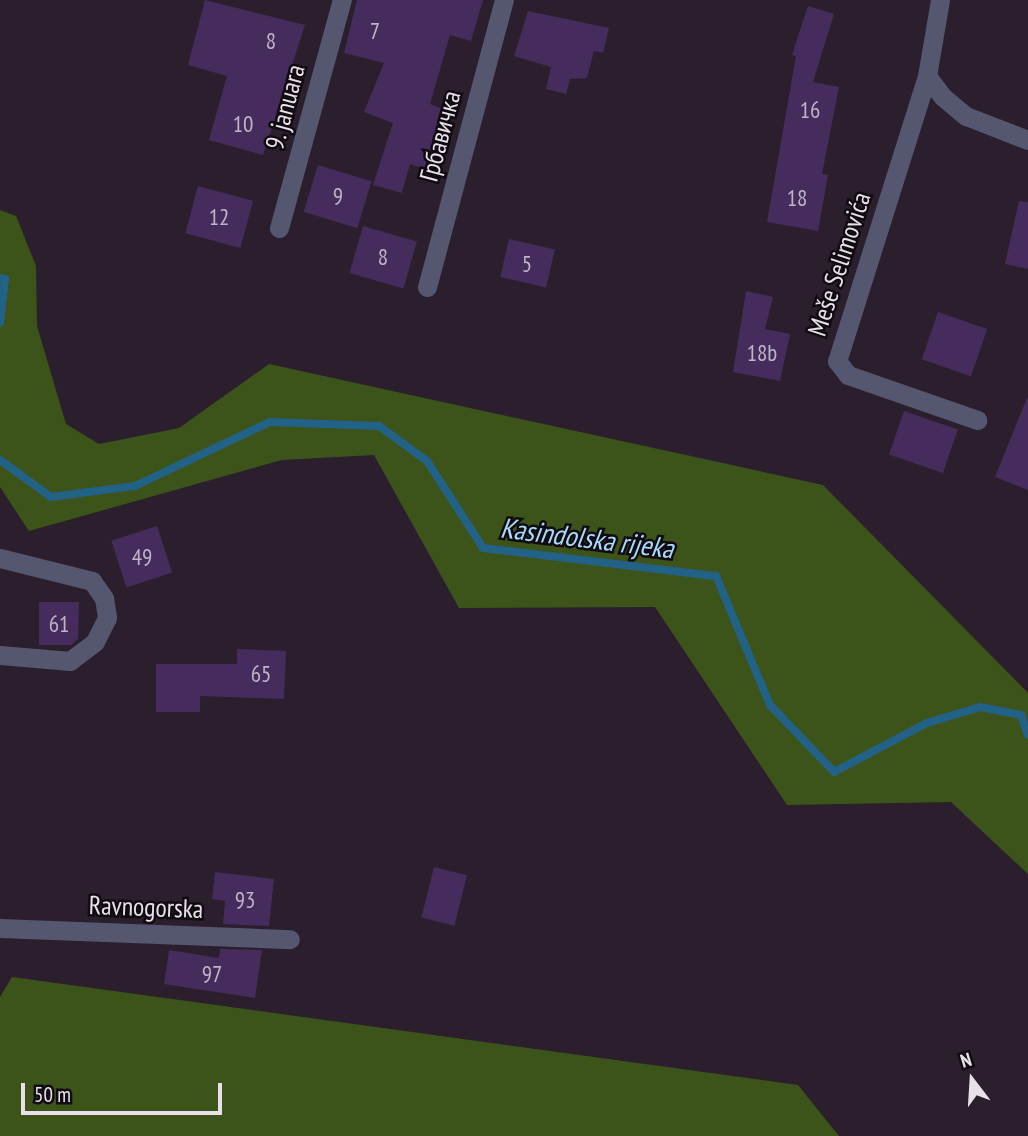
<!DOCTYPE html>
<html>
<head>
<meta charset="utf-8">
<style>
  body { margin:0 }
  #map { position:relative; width:1028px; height:1136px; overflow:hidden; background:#2b1f2d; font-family:"PT Sans Narrow",sans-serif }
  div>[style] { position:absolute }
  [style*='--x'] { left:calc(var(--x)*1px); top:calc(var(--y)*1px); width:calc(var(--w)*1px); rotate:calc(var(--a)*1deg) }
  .forest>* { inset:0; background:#3c5319 }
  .stream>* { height:8px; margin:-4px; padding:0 4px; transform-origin:4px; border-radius:4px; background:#236287 }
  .building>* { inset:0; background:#462c5c; transform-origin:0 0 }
  .minor>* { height:19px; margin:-9.5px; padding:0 9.5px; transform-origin:9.5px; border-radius:9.5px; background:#54576f }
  span { translate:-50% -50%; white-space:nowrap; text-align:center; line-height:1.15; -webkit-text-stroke:5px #100b11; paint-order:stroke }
  .number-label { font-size:23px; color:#c0b4c6 }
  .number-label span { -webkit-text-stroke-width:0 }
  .street-label { font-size:26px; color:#e9e1ea }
  .water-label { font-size:28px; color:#a8dafc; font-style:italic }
  .north { position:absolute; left:937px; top:1045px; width:70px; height:70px; -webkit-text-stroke:5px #100b11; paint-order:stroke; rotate:343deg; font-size:19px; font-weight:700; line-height:28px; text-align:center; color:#e9e1ea }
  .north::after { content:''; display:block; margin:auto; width:24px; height:32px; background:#e9e1ea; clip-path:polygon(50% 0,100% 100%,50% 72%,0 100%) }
  .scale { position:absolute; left:21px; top:1083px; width:201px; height:32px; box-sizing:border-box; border:4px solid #e9e1ea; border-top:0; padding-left:9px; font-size:21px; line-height:24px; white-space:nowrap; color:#e9e1ea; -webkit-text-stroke:5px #100b11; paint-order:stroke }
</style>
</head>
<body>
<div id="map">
  <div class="forest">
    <div style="clip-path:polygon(0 210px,16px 216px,36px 266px,37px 326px,66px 424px,99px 444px,179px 428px,269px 364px,823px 485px,1028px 693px,1028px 874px,951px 802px,787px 805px,655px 607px,459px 608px,374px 455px,282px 460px,29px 531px,0 487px)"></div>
    <div style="clip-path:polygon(12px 977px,798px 1085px,839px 1136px,0 1136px,0 997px)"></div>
  </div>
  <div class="stream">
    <div style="--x:0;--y:278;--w:5;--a:11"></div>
    <div style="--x:5;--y:279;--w:44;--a:96.5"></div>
    <div style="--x:0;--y:460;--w:63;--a:36"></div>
    <div style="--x:51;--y:497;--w:85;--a:-7.5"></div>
    <div style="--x:135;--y:486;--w:149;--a:-25.4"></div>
    <div style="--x:270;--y:422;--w:109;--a:2.1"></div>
    <div style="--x:379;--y:426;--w:59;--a:36.1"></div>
    <div style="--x:427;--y:461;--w:103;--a:57.2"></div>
    <div style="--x:483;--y:548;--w:235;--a:6.9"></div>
    <div style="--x:716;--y:576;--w:140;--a:67.3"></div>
    <div style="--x:770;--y:705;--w:93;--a:46.3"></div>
    <div style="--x:834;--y:772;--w:105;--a:-27.8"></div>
    <div style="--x:927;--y:723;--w:55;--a:-16.8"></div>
    <div style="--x:980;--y:707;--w:42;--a:11"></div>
    <div style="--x:1021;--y:715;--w:21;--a:71"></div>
  </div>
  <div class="building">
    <div style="clip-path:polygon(205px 0,305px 25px,263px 155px,209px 140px,227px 76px,188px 65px)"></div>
    <div style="clip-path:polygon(357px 0,483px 0,471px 41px,450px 35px,430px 104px,443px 109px,424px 169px,410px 164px,402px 193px,373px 185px,393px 123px,364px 112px,384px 63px,344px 53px)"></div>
    <div style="clip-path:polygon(808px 6px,834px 14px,813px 82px,839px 87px,822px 174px,828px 175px,818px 231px,767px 222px,796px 56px,792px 55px)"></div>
    <div style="clip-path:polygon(528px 11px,609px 28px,603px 53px,594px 51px,587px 78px,570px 79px,566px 94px,546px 89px,551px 67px,514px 56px)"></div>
    <div style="left:318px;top:165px;width:56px;height:49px;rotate:17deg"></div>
    <div style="left:198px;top:186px;width:57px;height:49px;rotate:15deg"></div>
    <div style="clip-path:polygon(1019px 201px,1028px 202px,1028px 269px,1005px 264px)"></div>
    <div style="left:363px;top:226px;width:56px;height:49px;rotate:16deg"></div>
    <div style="left:509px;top:239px;width:47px;height:39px;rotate:13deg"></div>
    <div style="clip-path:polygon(746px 291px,773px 297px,765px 329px,790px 334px,780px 381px,733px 372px)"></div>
    <div style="left:938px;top:312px;width:52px;height:50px;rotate:19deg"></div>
    <div style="clip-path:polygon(1027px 398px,1028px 398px,1028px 490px,995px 477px)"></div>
    <div style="left:904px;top:411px;width:57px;height:46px;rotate:19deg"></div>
    <div style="left:157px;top:526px;width:49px;height:48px;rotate:72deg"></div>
    <div style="clip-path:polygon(39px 602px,79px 602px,78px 639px,71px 645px,39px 645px)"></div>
    <div style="clip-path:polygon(237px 649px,286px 651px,284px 699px,200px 696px,200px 712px,156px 712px,156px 664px,237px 664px)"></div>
    <div style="left:434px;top:867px;width:34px;height:52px;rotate:14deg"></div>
    <div style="clip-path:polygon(215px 872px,274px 879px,269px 926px,223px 924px,225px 901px,212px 899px)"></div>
    <div style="clip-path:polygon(220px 949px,262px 950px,255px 998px,164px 984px,169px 950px,219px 958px)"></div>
  </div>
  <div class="minor">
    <div style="--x:940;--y:0;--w:77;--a:99.7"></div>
    <div style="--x:927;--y:76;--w:26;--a:53"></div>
    <div style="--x:943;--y:97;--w:30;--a:40"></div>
    <div style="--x:966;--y:116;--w:66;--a:21.2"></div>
    <div style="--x:927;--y:76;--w:299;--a:107.5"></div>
    <div style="--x:837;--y:361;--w:18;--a:52"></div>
    <div style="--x:848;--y:375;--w:137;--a:19.2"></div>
    <div style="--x:279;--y:228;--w:237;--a:-74.6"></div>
    <div style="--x:427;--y:287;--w:297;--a:-75"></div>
    <div style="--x:0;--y:558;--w:95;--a:14"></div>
    <div style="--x:92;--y:581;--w:21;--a:55"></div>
    <div style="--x:104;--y:598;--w:20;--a:81"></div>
    <div style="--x:107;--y:618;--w:27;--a:117"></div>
    <div style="--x:95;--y:642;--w:31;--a:143"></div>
    <div style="--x:70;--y:661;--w:70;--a:-175.1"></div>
    <div style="--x:0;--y:928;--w:290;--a:2.2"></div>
  </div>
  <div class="number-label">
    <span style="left:375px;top:31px">7</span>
    <span style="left:271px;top:41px">8</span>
    <span style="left:810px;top:110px">16</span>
    <span style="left:243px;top:124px">10</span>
    <span style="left:338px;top:196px">9</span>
    <span style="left:797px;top:198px">18</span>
    <span style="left:219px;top:217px">12</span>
    <span style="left:383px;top:257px">8</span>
    <span style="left:527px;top:264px">5</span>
    <span style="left:762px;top:353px">18b</span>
    <span style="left:142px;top:557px">49</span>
    <span style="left:59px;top:624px">61</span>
    <span style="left:261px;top:674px">65</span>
    <span style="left:245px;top:900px">93</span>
    <span style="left:212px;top:974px">97</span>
  </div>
  <div class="street-label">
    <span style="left:285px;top:107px;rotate:-75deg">9. januara</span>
    <span style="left:440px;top:136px;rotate:-75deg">Грбавичка</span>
    <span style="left:839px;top:264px;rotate:-72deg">Meše Selimovića</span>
    <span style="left:146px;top:907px;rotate:2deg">Ravnogorska</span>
  </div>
  <div class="water-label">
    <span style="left:587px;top:538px;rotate:7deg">Kasindolska rijeka</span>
  </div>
  <div class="north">N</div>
  <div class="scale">50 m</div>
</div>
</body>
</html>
